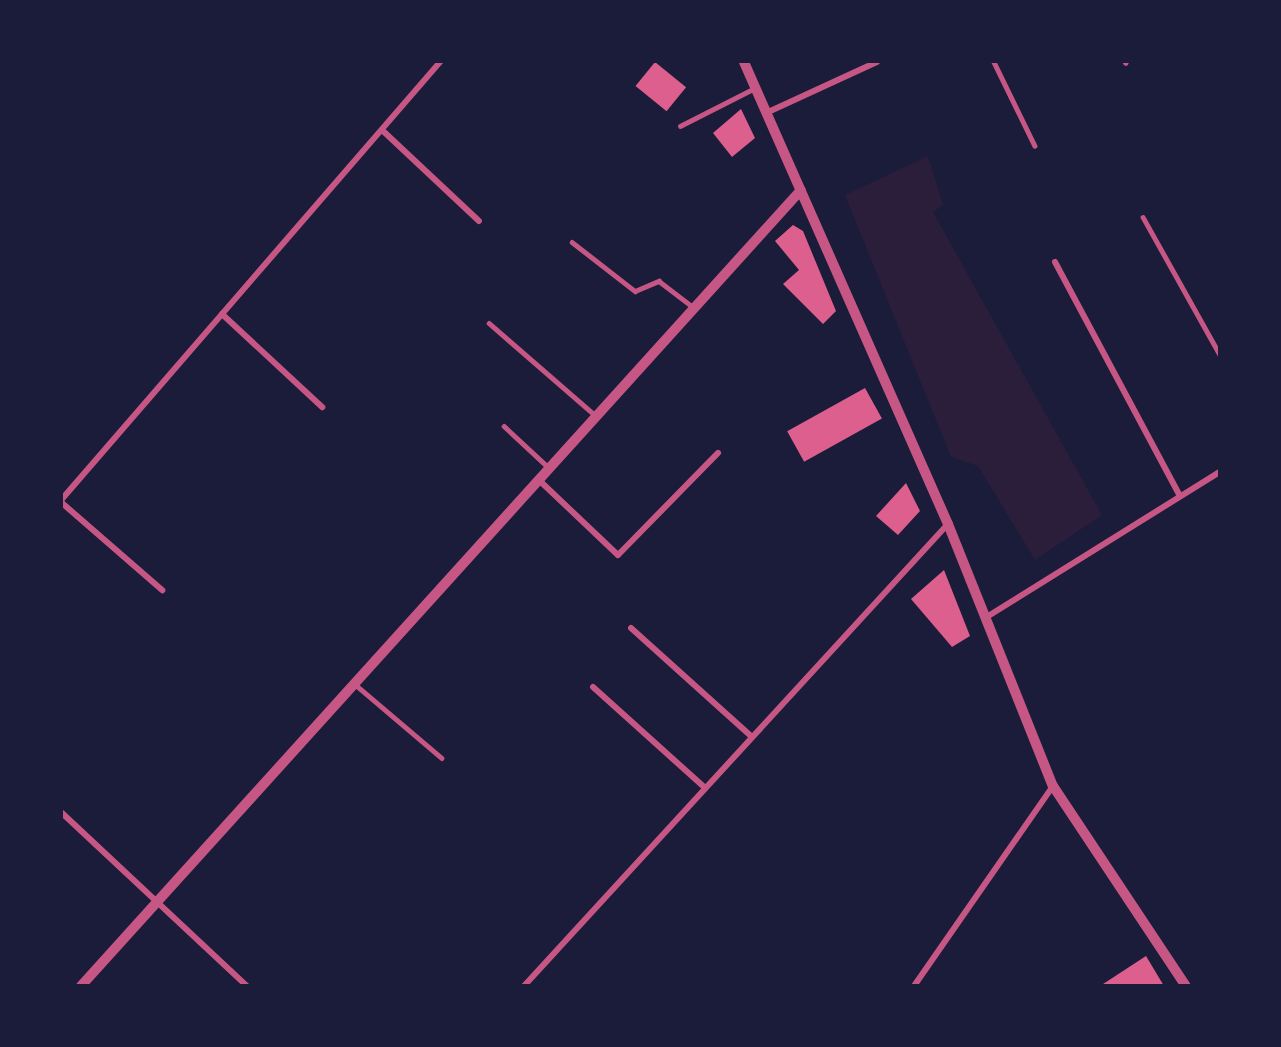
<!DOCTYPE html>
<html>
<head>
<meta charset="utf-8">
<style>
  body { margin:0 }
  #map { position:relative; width:1281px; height:1047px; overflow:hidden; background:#1b1b3a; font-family:"Fira Sans Condensed",sans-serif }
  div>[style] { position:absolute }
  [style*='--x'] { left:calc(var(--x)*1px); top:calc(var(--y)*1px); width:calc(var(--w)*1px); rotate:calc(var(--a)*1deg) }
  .green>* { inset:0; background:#2a1e3b }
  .building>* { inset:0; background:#dd5f8e; transform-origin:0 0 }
  .service>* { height:4.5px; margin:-2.25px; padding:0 2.25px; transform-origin:2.25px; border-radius:2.25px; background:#c65784 }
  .minor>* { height:6px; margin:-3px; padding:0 3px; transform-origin:3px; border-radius:3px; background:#c65784 }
  .tertiary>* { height:10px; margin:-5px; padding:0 5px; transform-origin:5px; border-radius:5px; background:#c65784 }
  span { translate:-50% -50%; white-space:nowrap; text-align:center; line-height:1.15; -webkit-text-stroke:4.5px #1b1b3a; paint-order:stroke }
  .frame { position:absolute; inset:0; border:63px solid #1b1b3a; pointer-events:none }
</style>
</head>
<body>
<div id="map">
  <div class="green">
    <div style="clip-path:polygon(928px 156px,943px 205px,933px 212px,1102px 515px,1035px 560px,978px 466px,951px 457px,845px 195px)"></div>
  </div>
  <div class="building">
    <div style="left:655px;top:62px;width:40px;height:31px;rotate:39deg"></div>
    <div style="clip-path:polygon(741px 109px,755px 138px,732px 157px,713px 133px)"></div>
    <div style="clip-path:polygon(793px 225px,803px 231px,836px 311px,823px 324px,783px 284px,799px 270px,775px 241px)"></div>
    <div style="left:865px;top:388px;width:35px;height:89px;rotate:61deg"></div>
    <div style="clip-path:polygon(906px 483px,920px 511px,898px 535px,876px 516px)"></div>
    <div style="clip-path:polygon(944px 570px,970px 636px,952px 647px,911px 599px)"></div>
    <div style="clip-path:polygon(1146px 956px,1164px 986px,1100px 986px)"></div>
  </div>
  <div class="service">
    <div style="--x:994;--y:62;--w:93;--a:64"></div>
    <div style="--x:1125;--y:62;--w:1;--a:45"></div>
    <div style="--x:680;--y:126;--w:84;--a:-26.9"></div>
    <div style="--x:1143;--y:217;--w:158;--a:60.8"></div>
    <div style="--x:572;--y:242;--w:80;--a:37.9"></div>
    <div style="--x:635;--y:291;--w:26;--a:-23"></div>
    <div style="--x:659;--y:281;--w:43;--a:37.4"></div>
    <div style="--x:489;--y:323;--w:142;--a:41"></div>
    <div style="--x:504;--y:426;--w:60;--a:43"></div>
    <div style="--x:357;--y:686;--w:111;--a:40.3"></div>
  </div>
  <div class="minor">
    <div style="--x:766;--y:113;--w:122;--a:-24.7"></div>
    <div style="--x:382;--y:130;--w:133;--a:43.2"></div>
    <div style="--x:1055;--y:262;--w:265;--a:61.9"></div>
    <div style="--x:222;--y:314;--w:137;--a:42.9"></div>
    <div style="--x:541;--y:482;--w:106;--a:43.5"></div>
    <div style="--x:618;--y:555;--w:143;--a:-45.6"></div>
    <div style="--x:62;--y:499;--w:578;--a:-49.14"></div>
    <div style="--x:62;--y:503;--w:133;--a:41"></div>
    <div style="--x:985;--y:618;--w:277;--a:-31.9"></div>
    <div style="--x:631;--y:628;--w:161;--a:42"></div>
    <div style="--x:593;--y:687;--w:151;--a:42"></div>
    <div style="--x:62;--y:813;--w:253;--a:43.1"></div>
    <div style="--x:524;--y:986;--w:627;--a:-47.46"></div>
    <div style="--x:914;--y:986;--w:244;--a:-55.2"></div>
  </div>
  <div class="tertiary">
    <div style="--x:744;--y:62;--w:505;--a:66.18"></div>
    <div style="--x:948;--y:524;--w:282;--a:68.2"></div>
    <div style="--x:1053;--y:786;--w:240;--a:56.4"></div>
    <div style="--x:81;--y:986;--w:1073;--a:-47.87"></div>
  </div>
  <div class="frame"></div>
</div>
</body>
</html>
